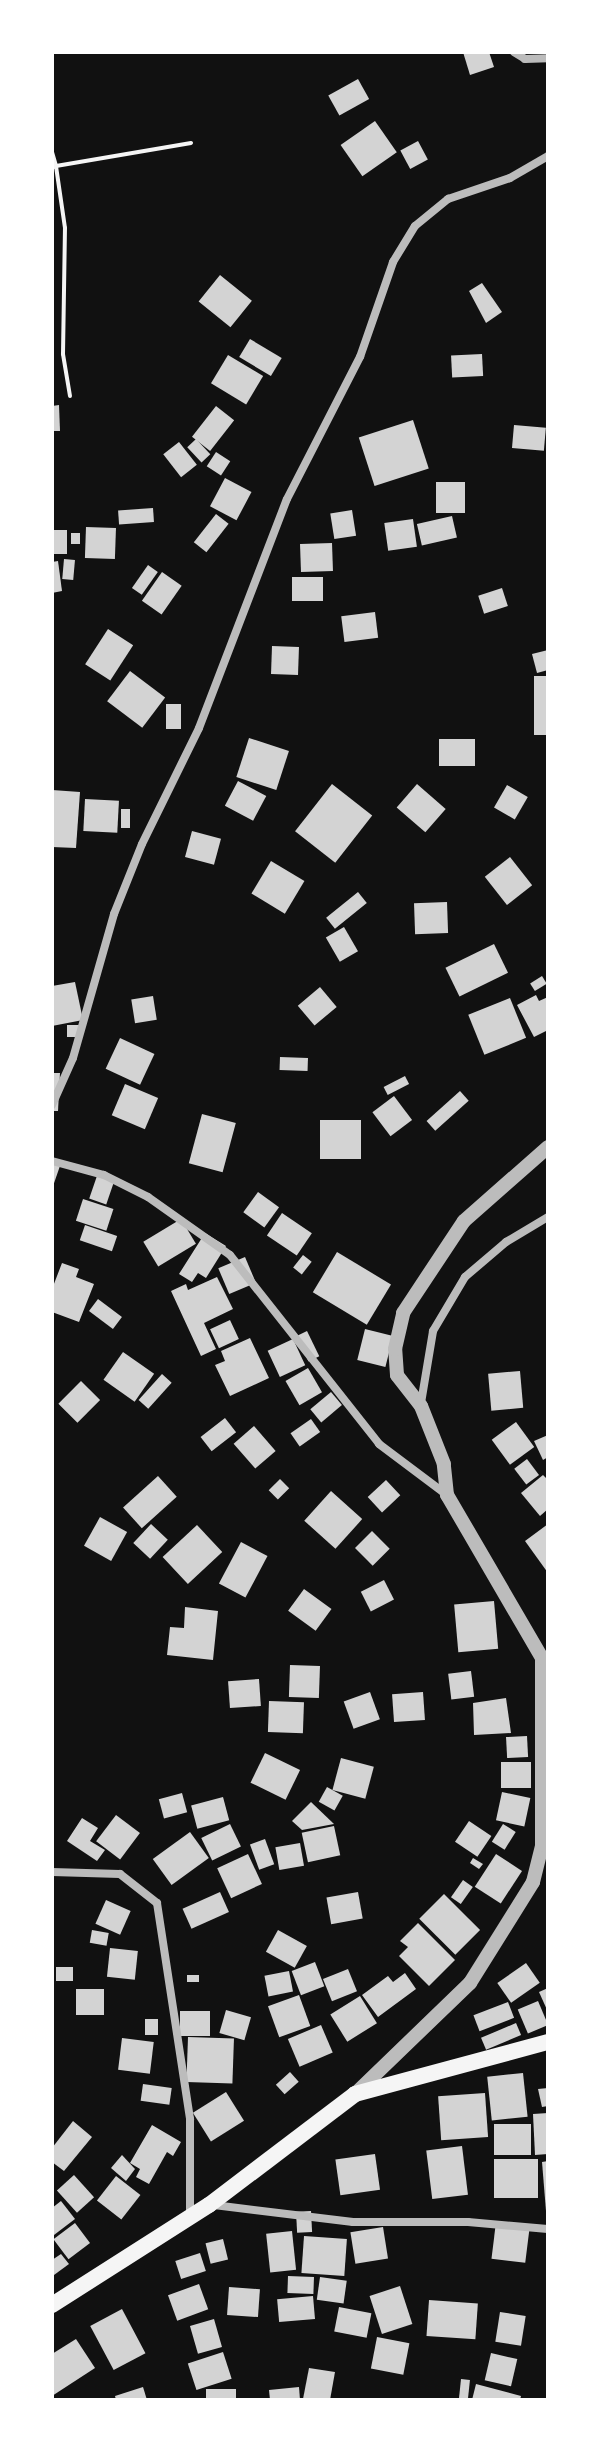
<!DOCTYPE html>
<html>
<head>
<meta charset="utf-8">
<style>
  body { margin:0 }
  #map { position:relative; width:600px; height:2452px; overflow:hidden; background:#111; font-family:"Zilla Slab",serif }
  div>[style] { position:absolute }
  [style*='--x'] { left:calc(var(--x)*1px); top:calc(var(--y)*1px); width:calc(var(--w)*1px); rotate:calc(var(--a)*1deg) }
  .building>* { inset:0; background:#d3d3d3; transform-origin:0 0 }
  .path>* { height:4px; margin:-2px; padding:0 2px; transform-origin:2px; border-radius:2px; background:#f5f5f5 }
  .minor>* { height:8px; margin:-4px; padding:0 4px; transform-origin:4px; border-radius:4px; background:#bcbcbc }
  .tertiary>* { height:14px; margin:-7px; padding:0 7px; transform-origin:7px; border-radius:7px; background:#bcbcbc }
  .secondary>* { height:16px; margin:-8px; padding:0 8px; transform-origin:8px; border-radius:8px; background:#f5f5f5 }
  span { translate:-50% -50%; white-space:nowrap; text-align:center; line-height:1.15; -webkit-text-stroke:6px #fff; paint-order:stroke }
  .frame { position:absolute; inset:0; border:54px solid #fff; pointer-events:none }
</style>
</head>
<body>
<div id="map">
  <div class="building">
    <div style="clip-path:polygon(463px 52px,489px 52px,494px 67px,470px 75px)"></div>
    <div style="left:358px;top:79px;width:23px;height:34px;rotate:61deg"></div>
    <div style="left:375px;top:121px;width:38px;height:42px;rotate:55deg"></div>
    <div style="left:418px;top:141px;width:21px;height:20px;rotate:62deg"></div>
    <div style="left:220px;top:275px;width:41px;height:34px;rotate:39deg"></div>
    <div style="clip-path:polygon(482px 283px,502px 312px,486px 323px,469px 291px)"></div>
    <div style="left:250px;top:339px;width:37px;height:21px;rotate:31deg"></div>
    <div style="left:482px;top:354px;width:22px;height:31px;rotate:87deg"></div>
    <div style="left:228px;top:355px;width:41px;height:33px;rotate:31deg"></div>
    <div style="clip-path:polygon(59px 405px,60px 431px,52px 431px,52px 406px)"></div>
    <div style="left:216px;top:406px;width:23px;height:39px;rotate:38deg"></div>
    <div style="left:413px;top:420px;width:51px;height:57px;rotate:72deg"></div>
    <div style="left:514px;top:425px;width:32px;height:23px;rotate:5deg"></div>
    <div style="left:196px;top:439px;width:21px;height:12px;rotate:47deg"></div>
    <div style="left:179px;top:442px;width:29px;height:20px;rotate:52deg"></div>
    <div style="left:216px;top:452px;width:17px;height:17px;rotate:33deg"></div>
    <div style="left:225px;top:478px;width:30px;height:32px;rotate:28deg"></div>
    <div style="left:436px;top:482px;width:29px;height:31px"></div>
    <div style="left:153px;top:508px;width:14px;height:35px;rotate:86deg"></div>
    <div style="left:352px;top:510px;width:26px;height:22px;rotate:81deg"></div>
    <div style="left:216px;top:514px;width:16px;height:36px;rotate:38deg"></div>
    <div style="left:452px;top:516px;width:22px;height:36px;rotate:77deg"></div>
    <div style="left:413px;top:519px;width:28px;height:29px;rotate:82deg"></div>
    <div style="left:86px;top:527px;width:30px;height:31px;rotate:2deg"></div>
    <div style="left:52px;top:530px;width:15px;height:24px"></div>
    <div style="left:71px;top:533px;width:9px;height:11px"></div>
    <div style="left:332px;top:543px;width:28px;height:32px;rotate:88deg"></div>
    <div style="left:64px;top:559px;width:11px;height:20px;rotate:5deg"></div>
    <div style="clip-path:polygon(58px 561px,62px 591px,52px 593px,52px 562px)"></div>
    <div style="left:148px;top:565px;width:12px;height:28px;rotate:35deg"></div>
    <div style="left:162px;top:572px;width:24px;height:35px;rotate:35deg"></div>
    <div style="left:292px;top:577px;width:31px;height:24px"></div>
    <div style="left:502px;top:588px;width:19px;height:25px;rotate:72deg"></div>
    <div style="left:375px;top:612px;width:26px;height:34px;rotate:83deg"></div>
    <div style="left:108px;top:629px;width:30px;height:42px;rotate:33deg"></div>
    <div style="left:272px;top:646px;width:27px;height:28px;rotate:2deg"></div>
    <div style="clip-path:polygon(548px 650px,548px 670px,537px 673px,532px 654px)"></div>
    <div style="left:130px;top:671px;width:44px;height:38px;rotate:37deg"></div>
    <div style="left:534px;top:676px;width:14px;height:59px"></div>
    <div style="left:166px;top:704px;width:15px;height:25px"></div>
    <div style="left:249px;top:738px;width:42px;height:41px;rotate:18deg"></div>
    <div style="left:439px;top:739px;width:36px;height:27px"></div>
    <div style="left:238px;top:781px;width:32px;height:28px;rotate:28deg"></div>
    <div style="left:332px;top:784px;width:51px;height:60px;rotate:38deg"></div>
    <div style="left:417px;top:784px;width:38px;height:31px;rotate:41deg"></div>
    <div style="left:507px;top:785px;width:24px;height:26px;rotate:30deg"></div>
    <div style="clip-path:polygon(52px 790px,80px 792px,76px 848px,52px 847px)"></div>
    <div style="left:85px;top:799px;width:34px;height:32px;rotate:3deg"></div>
    <div style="left:121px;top:809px;width:9px;height:19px"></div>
    <div style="left:192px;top:831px;width:30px;height:27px;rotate:15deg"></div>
    <div style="left:510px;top:857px;width:36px;height:32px;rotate:52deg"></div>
    <div style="left:271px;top:861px;width:39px;height:38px;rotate:31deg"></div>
    <div style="left:358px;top:892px;width:14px;height:41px;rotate:51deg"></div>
    <div style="left:447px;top:902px;width:31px;height:33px;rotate:88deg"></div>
    <div style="left:344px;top:927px;width:28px;height:21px;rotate:60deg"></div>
    <div style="left:494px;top:944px;width:32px;height:54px;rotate:64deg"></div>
    <div style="left:542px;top:976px;width:9px;height:14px;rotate:58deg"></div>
    <div style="clip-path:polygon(75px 982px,83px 1020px,52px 1026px,52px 986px)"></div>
    <div style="left:320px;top:987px;width:26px;height:29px;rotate:50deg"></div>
    <div style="clip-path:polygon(536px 995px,539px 1001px,548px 997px,548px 1030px,534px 1037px,517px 1005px)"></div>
    <div style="left:153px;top:996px;width:24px;height:22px;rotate:81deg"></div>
    <div style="left:510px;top:998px;width:43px;height:45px;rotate:68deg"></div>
    <div style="left:67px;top:1025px;width:14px;height:12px"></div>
    <div style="left:120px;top:1038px;width:38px;height:34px;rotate:25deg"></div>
    <div style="left:280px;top:1057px;width:28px;height:13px;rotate:2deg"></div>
    <div style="clip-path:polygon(52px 1073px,60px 1073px,58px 1111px,52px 1111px)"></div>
    <div style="left:405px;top:1076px;width:9px;height:24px;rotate:63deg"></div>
    <div style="left:125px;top:1084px;width:36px;height:34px;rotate:23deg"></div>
    <div style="left:460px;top:1091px;width:13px;height:45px;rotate:48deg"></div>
    <div style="left:394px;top:1096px;width:30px;height:27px;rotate:53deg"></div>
    <div style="left:202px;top:1114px;width:35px;height:51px;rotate:15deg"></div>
    <div style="left:320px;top:1120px;width:41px;height:39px"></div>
    <div style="clip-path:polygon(52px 1160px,61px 1163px,52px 1189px)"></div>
    <div style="left:98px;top:1173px;width:18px;height:27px;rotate:19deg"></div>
    <div style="left:258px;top:1192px;width:26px;height:25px;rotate:36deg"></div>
    <div style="left:83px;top:1199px;width:32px;height:23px;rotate:18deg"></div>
    <div style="left:282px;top:1213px;width:36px;height:27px;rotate:34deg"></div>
    <div style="left:181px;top:1219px;width:29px;height:44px;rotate:59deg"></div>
    <div style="left:85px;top:1225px;width:34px;height:16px;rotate:19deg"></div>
    <div style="clip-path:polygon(205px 1233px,226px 1246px,206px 1278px,198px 1273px,192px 1282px,179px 1274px)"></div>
    <div style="left:337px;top:1252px;width:63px;height:47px;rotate:31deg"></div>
    <div style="left:303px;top:1255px;width:11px;height:16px;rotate:38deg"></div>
    <div style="left:245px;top:1257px;width:28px;height:29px;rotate:67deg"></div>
    <div style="clip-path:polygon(62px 1263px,79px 1269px,76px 1277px,94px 1284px,79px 1322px,52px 1312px,52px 1289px)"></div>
    <div style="clip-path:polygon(217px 1277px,233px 1309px,204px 1323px,216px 1349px,201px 1356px,171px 1291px,186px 1284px,188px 1290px)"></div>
    <div style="left:98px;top:1299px;width:30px;height:15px;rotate:37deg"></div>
    <div style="left:230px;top:1320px;width:21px;height:22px;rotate:65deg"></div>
    <div style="left:365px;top:1329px;width:29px;height:32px;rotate:14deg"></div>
    <div style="left:307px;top:1331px;width:28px;height:12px;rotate:64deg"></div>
    <div style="clip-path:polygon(250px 1338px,269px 1378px,230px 1396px,215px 1365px,225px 1361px,221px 1351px)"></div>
    <div style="left:293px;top:1339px;width:29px;height:28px;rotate:65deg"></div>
    <div style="left:123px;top:1352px;width:38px;height:34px;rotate:35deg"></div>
    <div style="left:308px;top:1368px;width:28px;height:26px;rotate:60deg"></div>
    <div style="left:520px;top:1371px;width:37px;height:32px;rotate:85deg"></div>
    <div style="left:162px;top:1374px;width:13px;height:35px;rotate:42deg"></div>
    <div style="left:81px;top:1381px;width:27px;height:32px;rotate:45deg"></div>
    <div style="left:331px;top:1392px;width:17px;height:27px;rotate:50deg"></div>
    <div style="left:225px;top:1418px;width:18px;height:31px;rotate:52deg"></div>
    <div style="left:311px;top:1419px;width:16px;height:25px;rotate:55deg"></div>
    <div style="left:516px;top:1422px;width:31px;height:30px;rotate:54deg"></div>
    <div style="left:254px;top:1426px;width:33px;height:27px;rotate:49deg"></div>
    <div style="clip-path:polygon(548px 1435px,548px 1457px,543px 1460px,534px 1441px)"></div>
    <div style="left:527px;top:1459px;width:20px;height:16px;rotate:53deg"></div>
    <div style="clip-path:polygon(543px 1475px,548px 1480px,548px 1509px,540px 1516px,521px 1493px)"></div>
    <div style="left:158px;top:1476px;width:28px;height:47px;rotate:48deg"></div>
    <div style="left:280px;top:1479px;width:13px;height:16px;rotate:45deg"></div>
    <div style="left:386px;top:1480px;width:21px;height:25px;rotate:47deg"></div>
    <div style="left:331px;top:1491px;width:42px;height:40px;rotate:42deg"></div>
    <div style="left:100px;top:1517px;width:31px;height:33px;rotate:29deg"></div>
    <div style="left:151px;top:1524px;width:23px;height:26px;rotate:43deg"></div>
    <div style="clip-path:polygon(548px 1524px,548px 1573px,525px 1541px)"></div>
    <div style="left:197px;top:1525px;width:37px;height:47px;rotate:47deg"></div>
    <div style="left:372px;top:1531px;width:25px;height:24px;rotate:45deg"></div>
    <div style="left:241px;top:1542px;width:30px;height:47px;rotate:28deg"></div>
    <div style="left:384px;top:1580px;width:22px;height:26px;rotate:63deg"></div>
    <div style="left:304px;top:1589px;width:34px;height:27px;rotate:36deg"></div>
    <div style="left:494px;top:1601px;width:48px;height:40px;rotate:85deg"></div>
    <div style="clip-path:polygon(185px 1607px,218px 1611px,213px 1660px,167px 1655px,170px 1627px,184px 1628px)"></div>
    <div style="left:290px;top:1665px;width:30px;height:32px;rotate:2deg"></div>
    <div style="left:471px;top:1671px;width:26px;height:23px;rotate:83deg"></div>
    <div style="left:259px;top:1679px;width:27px;height:31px;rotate:86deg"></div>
    <div style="left:370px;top:1692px;width:29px;height:28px;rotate:70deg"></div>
    <div style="left:423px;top:1692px;width:28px;height:31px;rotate:86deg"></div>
    <div style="clip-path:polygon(506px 1698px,511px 1733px,474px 1735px,473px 1703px)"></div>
    <div style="left:269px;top:1701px;width:35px;height:31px;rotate:2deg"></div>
    <div style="left:527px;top:1736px;width:21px;height:21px;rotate:87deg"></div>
    <div style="left:265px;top:1753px;width:39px;height:33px;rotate:26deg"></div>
    <div style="left:341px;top:1758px;width:34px;height:33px;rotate:15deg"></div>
    <div style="left:501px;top:1762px;width:30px;height:26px"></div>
    <div style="left:327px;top:1787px;width:18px;height:17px;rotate:29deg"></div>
    <div style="left:502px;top:1792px;width:29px;height:29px;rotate:12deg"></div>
    <div style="left:182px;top:1793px;width:20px;height:24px;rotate:75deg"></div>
    <div style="left:223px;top:1797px;width:24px;height:33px;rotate:75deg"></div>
    <div style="clip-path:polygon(311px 1802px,334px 1824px,302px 1830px,292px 1821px)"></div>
    <div style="left:116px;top:1815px;width:30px;height:33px;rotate:37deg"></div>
    <div style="clip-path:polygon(82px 1818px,98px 1828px,90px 1841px,105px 1850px,97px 1861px,67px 1841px)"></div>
    <div style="left:469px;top:1821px;width:27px;height:25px;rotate:34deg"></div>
    <div style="left:230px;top:1824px;width:25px;height:32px;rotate:64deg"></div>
    <div style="left:503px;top:1824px;width:15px;height:21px;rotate:32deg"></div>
    <div style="left:334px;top:1826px;width:30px;height:33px;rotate:78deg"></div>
    <div style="left:190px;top:1832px;width:32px;height:46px;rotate:54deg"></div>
    <div style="left:265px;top:1839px;width:27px;height:16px;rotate:70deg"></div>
    <div style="left:300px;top:1843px;width:23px;height:25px;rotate:80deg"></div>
    <div style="left:248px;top:1854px;width:33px;height:34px;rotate:65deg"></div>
    <div style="left:496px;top:1854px;width:31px;height:39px;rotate:33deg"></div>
    <div style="clip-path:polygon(473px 1858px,483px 1864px,479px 1869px,470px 1863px)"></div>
    <div style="left:463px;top:1880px;width:12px;height:21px;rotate:35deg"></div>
    <div style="left:220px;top:1892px;width:22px;height:41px;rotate:66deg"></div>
    <div style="left:358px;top:1892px;width:27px;height:32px;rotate:80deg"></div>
    <div style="left:444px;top:1894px;width:51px;height:35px;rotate:45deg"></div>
    <div style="left:106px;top:1900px;width:27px;height:26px;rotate:24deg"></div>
    <div style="clip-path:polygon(418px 1923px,455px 1960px,429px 1986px,399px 1956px,408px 1947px,400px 1941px)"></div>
    <div style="left:92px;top:1930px;width:17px;height:13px;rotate:10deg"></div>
    <div style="left:278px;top:1930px;width:33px;height:25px;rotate:29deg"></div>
    <div style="left:110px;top:1948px;width:28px;height:29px;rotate:6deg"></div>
    <div style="left:315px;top:1962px;width:26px;height:25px;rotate:69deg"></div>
    <div style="left:526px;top:1963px;width:24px;height:35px;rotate:55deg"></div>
    <div style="left:56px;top:1967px;width:17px;height:14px"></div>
    <div style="left:348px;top:1969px;width:24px;height:27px;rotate:68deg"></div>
    <div style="left:289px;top:1971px;width:21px;height:25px;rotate:79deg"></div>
    <div style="clip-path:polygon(405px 1973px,416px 1989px,378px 2017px,362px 1995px,388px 1976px,393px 1982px)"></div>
    <div style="left:187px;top:1975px;width:12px;height:7px"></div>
    <div style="clip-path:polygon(548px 1988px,548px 2012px,539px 1992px)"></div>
    <div style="left:76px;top:1989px;width:28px;height:26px"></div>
    <div style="left:299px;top:1995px;width:33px;height:33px;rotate:70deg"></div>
    <div style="left:360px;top:1996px;width:32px;height:35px;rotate:58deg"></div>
    <div style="left:538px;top:2001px;width:26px;height:22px;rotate:67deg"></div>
    <div style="left:508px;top:2002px;width:17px;height:37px;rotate:69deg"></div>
    <div style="left:226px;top:2010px;width:26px;height:24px;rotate:16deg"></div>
    <div style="left:210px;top:2011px;width:25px;height:30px;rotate:90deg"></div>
    <div style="left:145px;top:2019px;width:13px;height:16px"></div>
    <div style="left:516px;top:2023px;width:13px;height:38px;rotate:67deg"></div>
    <div style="left:321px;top:2025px;width:30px;height:36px;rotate:67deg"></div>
    <div style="left:188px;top:2037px;width:46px;height:45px;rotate:2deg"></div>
    <div style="left:122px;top:2038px;width:32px;height:32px;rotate:7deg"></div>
    <div style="left:290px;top:2072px;width:13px;height:19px;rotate:48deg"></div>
    <div style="left:523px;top:2073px;width:44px;height:36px;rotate:84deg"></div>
    <div style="left:143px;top:2084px;width:29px;height:17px;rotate:8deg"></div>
    <div style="clip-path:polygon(548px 2088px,548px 2106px,542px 2107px,538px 2089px)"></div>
    <div style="left:226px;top:2092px;width:34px;height:39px;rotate:58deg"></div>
    <div style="left:485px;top:2093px;width:44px;height:47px;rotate:86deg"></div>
    <div style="clip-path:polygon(548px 2113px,548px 2154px,535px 2155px,533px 2114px)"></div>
    <div style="clip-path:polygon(73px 2121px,92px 2137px,64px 2171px,52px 2162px,52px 2148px)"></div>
    <div style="left:531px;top:2124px;width:31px;height:37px;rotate:90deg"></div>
    <div style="clip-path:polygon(152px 2125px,181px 2142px,173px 2156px,167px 2152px,149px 2184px,136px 2177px,140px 2169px,130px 2163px)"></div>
    <div style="left:462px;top:2146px;width:49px;height:36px;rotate:83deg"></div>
    <div style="left:375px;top:2154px;width:36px;height:40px;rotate:82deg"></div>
    <div style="clip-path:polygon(122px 2155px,135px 2169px,126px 2181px,111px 2168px)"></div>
    <div style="left:494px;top:2159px;width:44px;height:39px"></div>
    <div style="clip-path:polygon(548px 2161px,548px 2211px,546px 2211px,542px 2162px)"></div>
    <div style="left:74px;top:2175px;width:30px;height:23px;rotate:48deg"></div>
    <div style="left:116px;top:2176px;width:31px;height:31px;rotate:38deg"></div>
    <div style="clip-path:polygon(61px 2201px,75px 2219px,54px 2235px,52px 2208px)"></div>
    <div style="left:311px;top:2211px;width:21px;height:15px;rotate:87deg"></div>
    <div style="left:496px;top:2222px;width:34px;height:37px;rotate:7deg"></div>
    <div style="left:75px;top:2223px;width:25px;height:27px;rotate:53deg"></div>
    <div style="left:383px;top:2227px;width:32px;height:33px;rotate:81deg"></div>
    <div style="left:292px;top:2231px;width:39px;height:26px;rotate:84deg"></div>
    <div style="left:304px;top:2236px;width:43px;height:37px;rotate:4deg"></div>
    <div style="left:223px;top:2239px;width:21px;height:18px;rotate:76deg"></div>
    <div style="left:200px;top:2253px;width:19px;height:26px;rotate:72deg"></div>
    <div style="clip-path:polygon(61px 2254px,69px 2264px,54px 2275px,52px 2260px)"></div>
    <div style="left:288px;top:2276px;width:26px;height:17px;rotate:2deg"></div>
    <div style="left:320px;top:2277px;width:27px;height:23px;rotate:8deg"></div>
    <div style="left:199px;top:2284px;width:27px;height:33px;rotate:70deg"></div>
    <div style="left:400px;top:2286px;width:40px;height:32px;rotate:72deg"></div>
    <div style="left:229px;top:2287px;width:31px;height:28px;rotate:4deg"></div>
    <div style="left:313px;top:2296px;width:23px;height:36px;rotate:85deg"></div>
    <div style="left:429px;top:2300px;width:49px;height:36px;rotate:4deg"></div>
    <div style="left:339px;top:2307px;width:33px;height:25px;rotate:11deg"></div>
    <div style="left:122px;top:2309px;width:50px;height:36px;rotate:62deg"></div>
    <div style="left:500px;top:2312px;width:26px;height:30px;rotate:9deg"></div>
    <div style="left:214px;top:2319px;width:29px;height:25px;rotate:74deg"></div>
    <div style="left:377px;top:2337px;width:33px;height:32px;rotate:11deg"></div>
    <div style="clip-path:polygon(76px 2339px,95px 2368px,52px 2396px,52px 2354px)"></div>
    <div style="left:223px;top:2352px;width:28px;height:37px;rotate:72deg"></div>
    <div style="left:491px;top:2353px;width:27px;height:28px;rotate:13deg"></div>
    <div style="clip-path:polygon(309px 2368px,335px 2372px,330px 2400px,303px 2399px)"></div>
    <div style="left:461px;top:2379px;width:9px;height:21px;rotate:6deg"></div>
    <div style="clip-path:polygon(476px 2384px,521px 2396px,520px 2400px,472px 2400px)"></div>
    <div style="clip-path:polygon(143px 2387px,147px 2400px,116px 2400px,115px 2396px)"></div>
    <div style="clip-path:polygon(299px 2387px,300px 2400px,270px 2400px,269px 2390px)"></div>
    <div style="left:206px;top:2389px;width:30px;height:11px"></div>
  </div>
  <div class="path">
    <div style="--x:52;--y:152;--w:15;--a:74"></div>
    <div style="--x:56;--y:166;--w:4;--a:153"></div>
    <div style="--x:70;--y:396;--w:43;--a:-99.5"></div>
    <div style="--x:63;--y:354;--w:126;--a:-89.1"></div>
    <div style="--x:65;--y:228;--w:63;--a:-98.3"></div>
    <div style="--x:56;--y:166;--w:137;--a:-9.7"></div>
  </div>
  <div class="minor">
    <div style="--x:514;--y:52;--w:13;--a:32"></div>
    <div style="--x:525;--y:59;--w:23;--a:-2"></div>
    <div style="--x:52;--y:1105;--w:51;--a:-65.9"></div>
    <div style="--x:73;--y:1058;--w:150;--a:-74.1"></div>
    <div style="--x:114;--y:914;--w:75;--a:-68.2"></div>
    <div style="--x:142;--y:844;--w:129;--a:-63.8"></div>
    <div style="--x:199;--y:728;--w:245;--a:-69"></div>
    <div style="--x:287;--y:499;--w:160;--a:-62.8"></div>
    <div style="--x:360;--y:357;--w:101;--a:-70.8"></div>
    <div style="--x:393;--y:262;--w:42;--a:-58.6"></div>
    <div style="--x:415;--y:226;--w:43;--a:-39.3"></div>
    <div style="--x:448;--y:199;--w:65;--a:-18.7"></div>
    <div style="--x:510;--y:178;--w:44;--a:-30.1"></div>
    <div style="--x:52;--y:1161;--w:54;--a:15.1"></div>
    <div style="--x:104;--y:1175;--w:49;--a:26.6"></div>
    <div style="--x:148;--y:1197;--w:100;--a:35.3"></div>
    <div style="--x:230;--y:1255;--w:241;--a:51.7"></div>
    <div style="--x:379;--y:1444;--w:85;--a:36.9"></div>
    <div style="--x:421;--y:1403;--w:73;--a:-80.5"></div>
    <div style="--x:433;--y:1331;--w:63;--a:-59.3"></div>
    <div style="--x:465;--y:1277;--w:54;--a:-40.5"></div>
    <div style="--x:506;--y:1242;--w:49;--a:-30.8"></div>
    <div style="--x:52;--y:1872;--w:68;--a:1.7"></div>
    <div style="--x:120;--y:1874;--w:47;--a:38.1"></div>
    <div style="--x:157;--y:1903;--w:219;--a:81.3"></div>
    <div style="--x:190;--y:2119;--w:97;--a:90"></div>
    <div style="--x:214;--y:2205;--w:140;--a:7"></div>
    <div style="--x:353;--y:2222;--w:115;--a:0"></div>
    <div style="--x:468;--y:2222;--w:80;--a:5"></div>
  </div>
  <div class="tertiary">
    <div style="--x:355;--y:2094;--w:160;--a:-44"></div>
    <div style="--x:470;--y:1983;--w:119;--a:-58"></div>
    <div style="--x:533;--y:1882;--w:38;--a:-76"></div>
    <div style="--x:542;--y:1845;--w:187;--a:-90"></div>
    <div style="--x:542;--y:1658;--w:189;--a:-120.2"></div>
    <div style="--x:447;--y:1495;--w:31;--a:-96"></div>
    <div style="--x:444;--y:1464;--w:62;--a:-111.6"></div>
    <div style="--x:421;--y:1406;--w:39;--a:-128"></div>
    <div style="--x:397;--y:1375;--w:26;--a:-94"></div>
    <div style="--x:395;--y:1349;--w:37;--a:-77"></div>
    <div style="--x:403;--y:1313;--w:110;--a:-56.5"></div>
    <div style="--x:464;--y:1221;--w:112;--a:-41.4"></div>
  </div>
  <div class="secondary">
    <div style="--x:52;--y:2305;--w:186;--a:-32.5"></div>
    <div style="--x:209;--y:2205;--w:183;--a:-37.2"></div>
    <div style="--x:355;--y:2094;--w:200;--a:-15.1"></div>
  </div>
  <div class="frame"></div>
</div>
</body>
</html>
